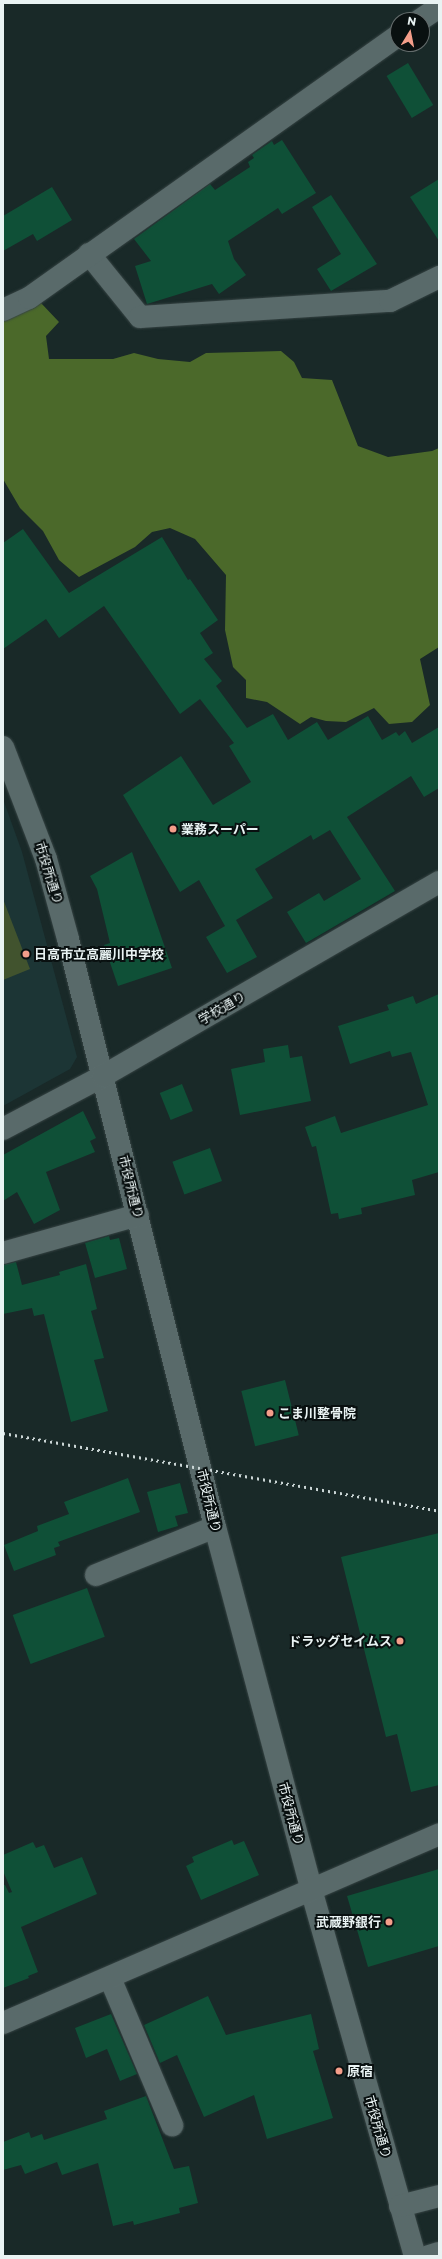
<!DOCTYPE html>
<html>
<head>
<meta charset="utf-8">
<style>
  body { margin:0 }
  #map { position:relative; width:442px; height:2259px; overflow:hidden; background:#192928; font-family:Montserrat,"Noto Sans JP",sans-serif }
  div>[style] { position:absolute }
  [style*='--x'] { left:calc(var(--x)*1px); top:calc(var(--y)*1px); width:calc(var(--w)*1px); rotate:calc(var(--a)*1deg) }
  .built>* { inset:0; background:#1c3535 }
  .green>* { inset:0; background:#41532e }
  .forest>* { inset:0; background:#4b692a }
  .building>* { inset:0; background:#0f5037; transform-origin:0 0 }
  .roads { filter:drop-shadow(0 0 1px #364343) drop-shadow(0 0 1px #364343) }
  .minor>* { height:22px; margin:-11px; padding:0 11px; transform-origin:11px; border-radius:11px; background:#596a6a }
  .rail>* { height:3px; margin-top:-1.5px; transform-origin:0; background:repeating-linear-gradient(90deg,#cad5d5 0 2px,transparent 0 6px) }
  .dots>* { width:11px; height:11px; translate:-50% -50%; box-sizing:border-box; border:2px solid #091010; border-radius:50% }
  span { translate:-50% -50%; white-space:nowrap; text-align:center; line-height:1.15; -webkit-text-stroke:4px #091010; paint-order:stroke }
  .poi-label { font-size:13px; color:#e9f3f3; font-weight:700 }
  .left { translate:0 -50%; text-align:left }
  .right { translate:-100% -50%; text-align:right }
  .street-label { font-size:13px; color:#e9f3f3 }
  .frame { position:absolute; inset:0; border:4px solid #e9f3f3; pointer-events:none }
  .north { position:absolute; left:390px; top:12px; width:40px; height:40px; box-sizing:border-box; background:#091010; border:1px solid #636b6b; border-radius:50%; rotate:10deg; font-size:11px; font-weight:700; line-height:16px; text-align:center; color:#e9f3f3 }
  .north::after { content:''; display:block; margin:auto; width:14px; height:18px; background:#f49e8a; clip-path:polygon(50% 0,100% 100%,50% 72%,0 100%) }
</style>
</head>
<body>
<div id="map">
  <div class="built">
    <div style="clip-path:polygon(3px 799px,22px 852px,77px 1057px,70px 1069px,3px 1106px)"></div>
  </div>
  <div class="green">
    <div style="clip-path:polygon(3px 899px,30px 969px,3px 980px)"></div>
  </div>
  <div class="forest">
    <div style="clip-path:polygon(41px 303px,59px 322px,46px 336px,49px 359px,113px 359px,134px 353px,158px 359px,190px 362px,206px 353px,281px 351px,294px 362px,302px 378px,332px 380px,358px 446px,388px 457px,432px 451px,439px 448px,439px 647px,420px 659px,430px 705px,412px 722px,389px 724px,374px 708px,346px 722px,326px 721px,311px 717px,300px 724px,267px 702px,246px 698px,246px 680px,233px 667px,225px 630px,226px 575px,195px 539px,170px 528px,152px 532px,135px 547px,79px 577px,59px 560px,43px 531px,20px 508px,3px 479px,3px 319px)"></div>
  </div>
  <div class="building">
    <div style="left:408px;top:63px;width:49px;height:25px;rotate:59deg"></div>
    <div style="clip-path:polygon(282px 140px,316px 193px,282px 214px,278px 208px,228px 241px,234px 259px,246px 275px,219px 294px,212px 284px,147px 304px,135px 266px,151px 261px,134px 239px,210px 184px,215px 190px,250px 167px,248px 162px,254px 158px,252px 155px,272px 141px,274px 145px)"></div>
    <div style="clip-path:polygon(439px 179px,439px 241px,410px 197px)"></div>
    <div style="clip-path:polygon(52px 187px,72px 220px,37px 241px,33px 234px,3px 251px,3px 216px)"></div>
    <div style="clip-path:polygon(331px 195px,377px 264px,331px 291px,317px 269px,341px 254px,312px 207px)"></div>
    <div style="clip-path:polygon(23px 529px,69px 593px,162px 537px,188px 580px,190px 579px,218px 620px,200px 633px,213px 653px,204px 659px,222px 681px,216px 686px,247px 728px,273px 714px,288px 740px,317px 722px,328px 740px,368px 716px,382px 740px,396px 732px,399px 736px,405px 731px,412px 743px,439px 727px,439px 788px,424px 797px,411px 776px,347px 817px,395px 891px,306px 943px,287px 912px,319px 893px,324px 901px,361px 879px,330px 830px,313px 840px,311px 835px,255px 869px,273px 898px,236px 920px,257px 957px,227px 973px,206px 937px,225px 926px,199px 880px,180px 892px,123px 795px,181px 756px,213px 805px,251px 782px,229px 746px,234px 743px,200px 699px,180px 714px,104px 606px,59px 638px,46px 619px,3px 649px,3px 543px)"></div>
    <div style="clip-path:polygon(132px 852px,172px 968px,118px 986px,104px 945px,110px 943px,97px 889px,90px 876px)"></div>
    <div style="clip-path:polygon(439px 994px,439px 1172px,412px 1180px,415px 1195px,361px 1208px,362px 1214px,339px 1219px,338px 1213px,331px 1214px,316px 1146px,312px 1147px,305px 1127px,335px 1116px,341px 1133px,428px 1105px,411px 1052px,392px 1057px,390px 1051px,350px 1064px,338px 1026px,389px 1010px,387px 1005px,413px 996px,416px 1004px)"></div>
    <div style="clip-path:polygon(288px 1045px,290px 1058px,302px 1056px,311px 1101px,240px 1115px,231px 1069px,265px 1062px,263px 1049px)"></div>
    <div style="left:182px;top:1084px;width:29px;height:24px;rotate:68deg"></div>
    <div style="clip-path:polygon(83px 1111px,96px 1138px,90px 1141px,95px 1152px,46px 1172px,60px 1210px,34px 1224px,17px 1192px,3px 1201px,3px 1155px)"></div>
    <div style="left:210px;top:1148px;width:35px;height:40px;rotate:70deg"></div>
    <div style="clip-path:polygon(109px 1236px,110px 1240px,119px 1238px,127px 1269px,95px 1278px,85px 1243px)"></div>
    <div style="clip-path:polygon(16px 1262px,22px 1285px,60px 1275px,59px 1272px,86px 1264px,97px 1309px,91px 1311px,104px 1358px,94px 1360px,108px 1411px,71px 1422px,44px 1314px,34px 1316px,32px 1308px,3px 1314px,3px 1265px)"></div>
    <div style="left:285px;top:1380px;width:57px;height:45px;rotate:76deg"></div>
    <div style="clip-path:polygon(128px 1478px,140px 1512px,58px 1542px,60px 1546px,54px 1548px,56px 1555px,14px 1571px,4px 1545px,38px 1531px,37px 1526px,69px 1514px,64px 1502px)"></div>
    <div style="clip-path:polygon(180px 1483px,188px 1513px,175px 1516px,178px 1526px,158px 1532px,147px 1492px)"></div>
    <div style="clip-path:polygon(439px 1533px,439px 1785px,411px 1792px,397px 1734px,386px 1737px,341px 1557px)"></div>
    <div style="left:87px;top:1588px;width:52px;height:79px;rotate:70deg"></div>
    <div style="clip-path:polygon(232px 1840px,234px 1845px,244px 1841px,259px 1875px,201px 1900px,186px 1866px,194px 1862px,192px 1857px)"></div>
    <div style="clip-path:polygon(33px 1842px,36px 1848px,44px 1845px,54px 1868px,82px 1857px,97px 1894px,21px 1927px,38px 1972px,28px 1976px,29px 1978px,3px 1988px,3px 1885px,5px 1885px,9px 1893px,12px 1892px,3px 1871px,3px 1855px)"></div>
    <div style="clip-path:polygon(439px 1869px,439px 1946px,368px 1967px,347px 1896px)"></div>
    <div style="clip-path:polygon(208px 1996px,226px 2035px,311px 2014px,319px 2049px,313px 2051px,333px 2118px,267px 2139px,254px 2095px,204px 2117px,177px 2055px,160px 2063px,144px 2025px)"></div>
    <div style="clip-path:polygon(111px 2014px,137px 2074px,120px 2081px,107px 2049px,86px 2058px,75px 2028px)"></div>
    <div style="clip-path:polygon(146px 2096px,174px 2169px,189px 2166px,198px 2203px,179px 2208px,180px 2213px,134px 2225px,133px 2221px,113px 2226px,98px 2163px,62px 2175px,57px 2162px,25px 2174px,21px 2165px,3px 2170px,3px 2142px,29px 2132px,31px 2138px,42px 2134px,44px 2140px,107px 2119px,104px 2111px)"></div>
  </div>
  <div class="roads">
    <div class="minor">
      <div style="--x:420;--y:20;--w:23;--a:-34"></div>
      <div style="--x:89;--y:254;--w:81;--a:51"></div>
      <div style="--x:140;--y:317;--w:251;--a:-3.7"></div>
      <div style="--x:390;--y:301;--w:55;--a:-26.1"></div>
      <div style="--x:3;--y:310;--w:29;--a:-25"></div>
      <div style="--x:29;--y:298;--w:453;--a:-35.4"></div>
      <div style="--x:3;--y:747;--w:120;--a:69"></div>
      <div style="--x:46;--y:859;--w:83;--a:74.6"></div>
      <div style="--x:68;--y:939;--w:606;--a:75.96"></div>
      <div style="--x:215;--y:1527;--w:375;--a:75.1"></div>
      <div style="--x:311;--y:1889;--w:381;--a:74.2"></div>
      <div style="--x:3;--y:1129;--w:113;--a:-27.9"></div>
      <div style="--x:103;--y:1076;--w:388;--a:-30"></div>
      <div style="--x:3;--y:1253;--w:140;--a:-15.7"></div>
      <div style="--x:96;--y:1575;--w:128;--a:-22"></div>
      <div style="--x:110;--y:1978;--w:160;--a:67.1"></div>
      <div style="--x:3;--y:2023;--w:475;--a:-23.4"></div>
      <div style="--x:400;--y:2206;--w:40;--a:-14.4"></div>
      <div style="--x:429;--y:2256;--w:10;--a:-17"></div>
    </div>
  </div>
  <div class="rail">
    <div style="--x:3;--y:1433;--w:443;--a:10.1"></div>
  </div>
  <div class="dots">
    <div style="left:173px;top:829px;background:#f49e8a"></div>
    <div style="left:26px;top:954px;background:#f49e8a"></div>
    <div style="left:270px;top:1413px;background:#f49e8a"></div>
    <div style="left:400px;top:1641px;background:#f49e8a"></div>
    <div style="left:389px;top:1922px;background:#f49e8a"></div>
    <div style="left:339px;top:2071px;background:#f49e8a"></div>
  </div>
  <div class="poi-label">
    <span class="left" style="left:181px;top:829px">業務スーパー</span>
    <span class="left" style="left:34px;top:954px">日高市立高麗川中学校</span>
    <span class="left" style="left:278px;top:1413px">こま川整骨院</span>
    <span class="right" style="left:392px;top:1641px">ドラッグセイムス</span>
    <span class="right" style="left:381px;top:1922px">武蔵野銀行</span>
    <span class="left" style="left:347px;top:2071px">原宿</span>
  </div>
  <div class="street-label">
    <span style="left:49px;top:873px;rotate:73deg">市役所通り</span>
    <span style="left:222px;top:1008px;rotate:-30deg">学校通り</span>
    <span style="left:131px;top:1187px;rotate:76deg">市役所通り</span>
    <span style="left:209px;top:1501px;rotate:76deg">市役所通り</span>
    <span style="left:291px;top:1814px;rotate:75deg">市役所通り</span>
    <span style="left:378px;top:2127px;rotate:74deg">市役所通り</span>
  </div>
  <div class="frame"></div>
  <div class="north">N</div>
</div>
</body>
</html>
